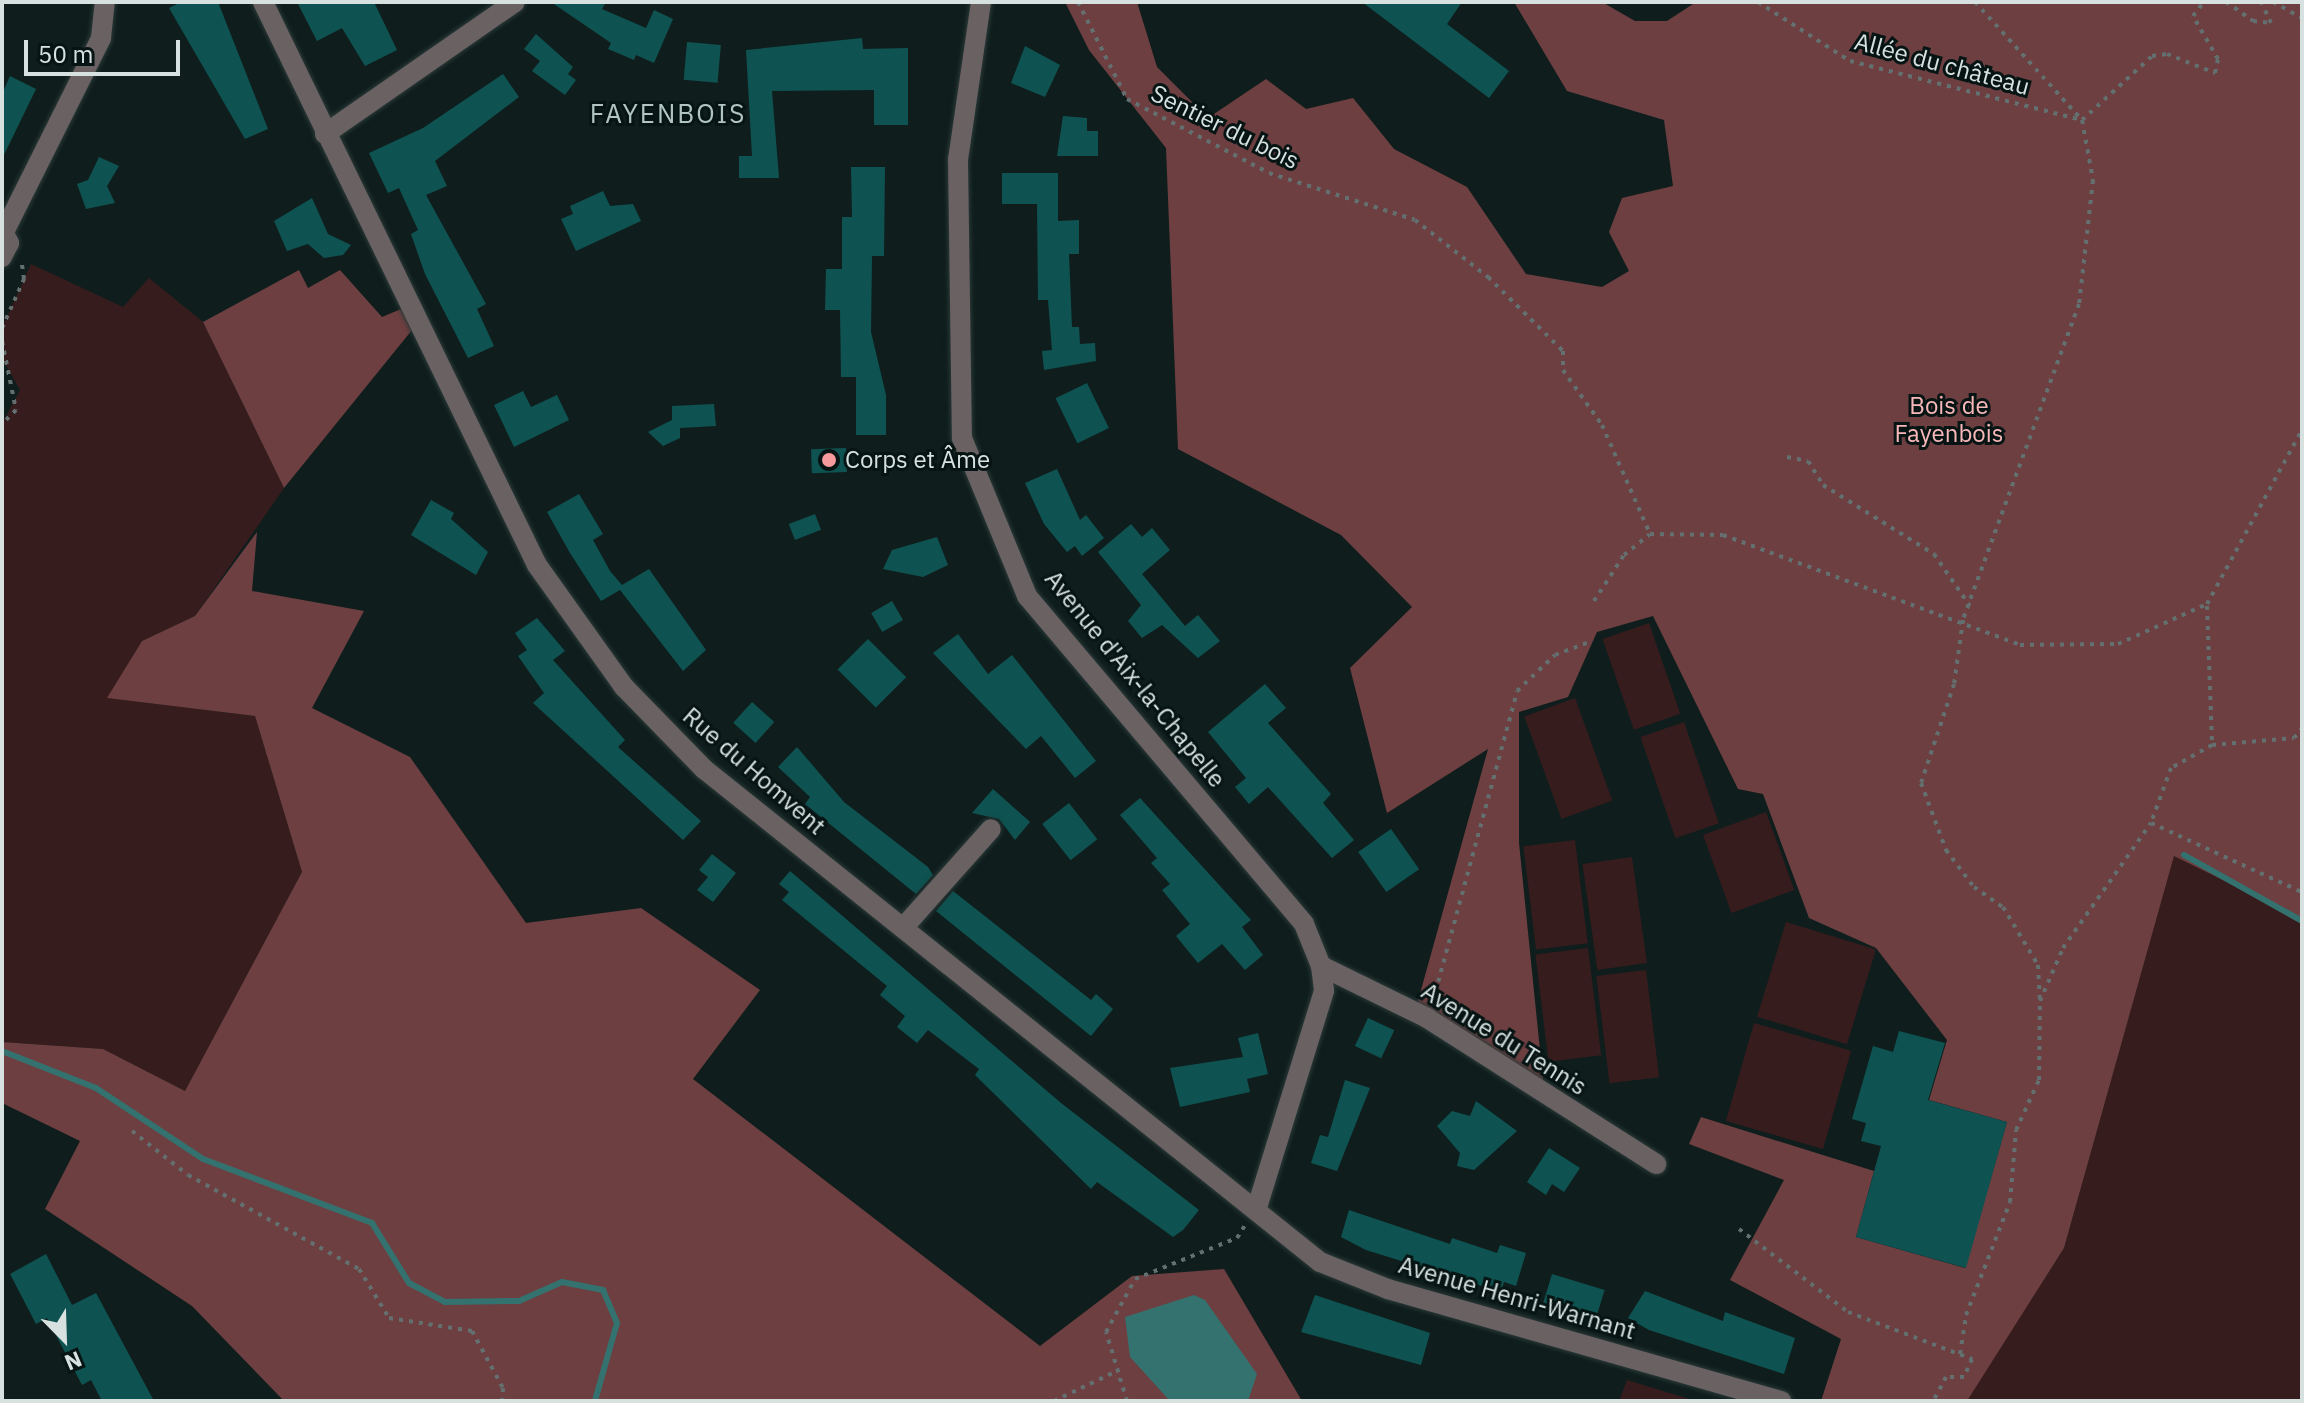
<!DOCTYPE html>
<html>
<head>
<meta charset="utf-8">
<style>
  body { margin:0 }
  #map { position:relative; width:2304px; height:1403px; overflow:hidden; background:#0f1e1d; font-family:"IBM Plex Sans",sans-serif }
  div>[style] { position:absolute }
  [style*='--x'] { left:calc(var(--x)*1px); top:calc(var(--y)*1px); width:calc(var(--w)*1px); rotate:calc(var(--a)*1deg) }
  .green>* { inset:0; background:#371c1d; transform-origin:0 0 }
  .forest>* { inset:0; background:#6d3f41 }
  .water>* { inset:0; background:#34726f }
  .stream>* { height:6px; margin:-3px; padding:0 3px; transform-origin:3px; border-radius:3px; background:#34726f }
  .building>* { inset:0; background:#0e5351; transform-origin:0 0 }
  .path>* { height:4px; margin-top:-2px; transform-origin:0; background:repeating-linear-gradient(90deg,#63706f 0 4px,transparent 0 10px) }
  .roads { filter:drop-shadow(0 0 2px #2b3938) drop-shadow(0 0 2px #2b3938) }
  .minor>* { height:20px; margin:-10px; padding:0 10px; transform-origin:10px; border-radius:10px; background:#6a6262 }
  .dots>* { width:22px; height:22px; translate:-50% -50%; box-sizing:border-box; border:4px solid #061514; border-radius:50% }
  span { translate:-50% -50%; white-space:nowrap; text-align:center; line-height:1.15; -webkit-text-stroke:6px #061514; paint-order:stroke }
  .street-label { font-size:24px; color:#d7e1e0 }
  .park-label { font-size:24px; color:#f8b7b8 }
  .poi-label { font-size:24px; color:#d7e1e0 }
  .left { translate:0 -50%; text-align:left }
  .neighbourhood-label { font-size:26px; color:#b1c4c2; letter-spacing:2px }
  .frame { position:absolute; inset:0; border:4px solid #d7e1e0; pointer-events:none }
  .north { position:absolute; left:24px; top:1299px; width:80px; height:80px; -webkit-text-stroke:6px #061514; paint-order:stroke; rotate:157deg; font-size:22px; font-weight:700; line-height:32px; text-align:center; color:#d7e1e0 }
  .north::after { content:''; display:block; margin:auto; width:28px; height:36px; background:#d7e1e0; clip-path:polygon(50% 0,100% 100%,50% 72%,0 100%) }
  .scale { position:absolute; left:24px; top:40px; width:156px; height:36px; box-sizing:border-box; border:4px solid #d7e1e0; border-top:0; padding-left:10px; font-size:24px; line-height:28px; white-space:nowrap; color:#d7e1e0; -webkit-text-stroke:6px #061514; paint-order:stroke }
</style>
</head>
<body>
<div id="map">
  <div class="green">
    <div style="clip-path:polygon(31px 264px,123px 307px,149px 278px,203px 322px,284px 488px,195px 616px,142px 641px,108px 698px,255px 716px,302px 872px,185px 1091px,103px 1049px,2px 1042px,2px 424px,20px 390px,2px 358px,2px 328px)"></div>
    <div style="left:1649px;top:623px;width:96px;height:49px;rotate:71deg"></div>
    <div style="left:1575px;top:698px;width:109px;height:54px;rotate:70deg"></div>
    <div style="left:1684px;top:722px;width:107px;height:46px;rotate:71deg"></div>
    <div style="left:1766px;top:812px;width:83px;height:67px;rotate:70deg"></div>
    <div style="left:1575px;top:840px;width:104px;height:52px;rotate:83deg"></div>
    <div style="clip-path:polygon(2174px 855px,2302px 919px,2302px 1401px,1966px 1401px,2064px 1248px)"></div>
    <div style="left:1632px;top:857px;width:107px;height:50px;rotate:82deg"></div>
    <div style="left:1786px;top:922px;width:94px;height:99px;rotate:17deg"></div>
    <div style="left:1588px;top:948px;width:108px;height:53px;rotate:83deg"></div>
    <div style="left:1646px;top:970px;width:108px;height:50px;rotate:83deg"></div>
    <div style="left:1754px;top:1023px;width:101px;height:102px;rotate:16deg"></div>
    <div style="clip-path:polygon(1627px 1380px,1696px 1401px,1619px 1401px)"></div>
  </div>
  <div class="forest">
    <div style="clip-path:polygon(1065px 2px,1137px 2px,1157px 67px,1208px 118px,1266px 79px,1306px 109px,1353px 98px,1394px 149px,1467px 187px,1526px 274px,1602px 287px,1629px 271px,1609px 232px,1622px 198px,1673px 186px,1664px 120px,1567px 91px,1514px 2px,1602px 2px,1635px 21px,1667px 21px,1696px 2px,2302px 2px,2302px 919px,2174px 856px,2064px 1248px,1967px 1401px,1821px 1401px,1841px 1339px,1730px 1280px,1784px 1180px,1689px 1144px,1701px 1117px,1874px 1171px,1856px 1237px,1965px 1268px,2007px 1122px,1929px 1100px,1947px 1040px,1876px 948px,1809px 918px,1763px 794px,1738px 789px,1653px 616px,1597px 632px,1568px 697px,1519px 712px,1519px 843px,1544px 1090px,1416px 1008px,1488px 749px,1387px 813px,1350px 668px,1412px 607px,1341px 535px,1178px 449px,1166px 148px,1089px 50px)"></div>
    <div style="clip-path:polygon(299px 270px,308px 288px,340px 270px,382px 317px,401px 309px,412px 330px,284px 488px,203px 322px)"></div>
    <div style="clip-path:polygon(257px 532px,252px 591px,364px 611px,312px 708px,410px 757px,526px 923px,641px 908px,760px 990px,693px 1079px,1040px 1346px,1132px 1276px,1224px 1269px,1302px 1401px,284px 1401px,192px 1306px,45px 1209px,80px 1141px,2px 1103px,2px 1042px,103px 1049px,185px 1091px,302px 872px,255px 716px,107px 698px,142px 641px,195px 616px)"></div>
  </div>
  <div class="water">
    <div style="clip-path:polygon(1194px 1295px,1205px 1300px,1257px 1374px,1248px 1401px,1170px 1401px,1130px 1357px,1125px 1317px)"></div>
  </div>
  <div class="stream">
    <div style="--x:2184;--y:855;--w:135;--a:29.2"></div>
    <div style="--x:2;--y:1051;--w:101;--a:21.5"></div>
    <div style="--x:96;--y:1088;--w:128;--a:33.6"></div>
    <div style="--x:203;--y:1159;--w:181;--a:20.7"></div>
    <div style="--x:372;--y:1223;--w:70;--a:58.3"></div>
    <div style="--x:409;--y:1283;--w:41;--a:27.8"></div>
    <div style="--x:445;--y:1302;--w:74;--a:-0.8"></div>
    <div style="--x:519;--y:1301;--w:47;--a:-23.8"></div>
    <div style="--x:562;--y:1282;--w:42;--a:11"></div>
    <div style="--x:603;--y:1290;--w:36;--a:67"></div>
    <div style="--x:617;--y:1323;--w:81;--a:105.8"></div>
  </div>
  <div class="building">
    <div style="clip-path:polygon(181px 2px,218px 2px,268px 129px,245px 139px,169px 8px)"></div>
    <div style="clip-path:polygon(297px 2px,374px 2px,397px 50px,365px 66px,342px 28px,317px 41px)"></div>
    <div style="clip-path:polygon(551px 2px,606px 2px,602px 9px,646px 28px,654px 10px,673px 19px,654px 63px,636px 55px,634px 60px,608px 49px,611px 43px)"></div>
    <div style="clip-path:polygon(1362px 2px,1462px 2px,1447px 24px,1509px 71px,1489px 98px)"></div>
    <div style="clip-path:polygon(536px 34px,573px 67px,568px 74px,576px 80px,565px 95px,532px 71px,540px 61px,524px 49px)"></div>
    <div style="clip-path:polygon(862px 38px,863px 49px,908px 48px,908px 125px,874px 125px,874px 90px,772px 91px,779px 178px,739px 178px,739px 156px,752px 156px,746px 50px)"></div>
    <div style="left:687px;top:42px;width:34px;height:38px;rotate:5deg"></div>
    <div style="clip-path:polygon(1025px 46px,1060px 65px,1045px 97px,1011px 83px)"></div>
    <div style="clip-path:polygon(503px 74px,519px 97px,435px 161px,447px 186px,426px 195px,486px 304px,477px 309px,494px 346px,468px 358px,425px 274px,411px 234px,418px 230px,399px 188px,388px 193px,369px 153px,423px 128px)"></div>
    <div style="clip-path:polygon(10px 76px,36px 89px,2px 159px,2px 94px)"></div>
    <div style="clip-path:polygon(1063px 116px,1087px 118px,1087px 131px,1098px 131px,1098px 156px,1057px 156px)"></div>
    <div style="clip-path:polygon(99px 157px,119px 166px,107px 186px,115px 203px,86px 209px,77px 184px,88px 180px)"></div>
    <div style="clip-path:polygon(851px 167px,885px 167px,884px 256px,872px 256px,871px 332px,886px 395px,886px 435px,856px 435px,856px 377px,841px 377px,840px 310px,825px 310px,826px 269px,842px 269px,842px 217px,852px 217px)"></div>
    <div style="clip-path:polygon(1002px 173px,1058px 173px,1058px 221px,1079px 220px,1079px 254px,1069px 254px,1072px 327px,1079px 327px,1080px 344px,1095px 343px,1096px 361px,1044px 370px,1042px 351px,1052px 350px,1048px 300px,1038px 300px,1037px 204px,1002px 204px)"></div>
    <div style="clip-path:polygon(603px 191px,610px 206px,633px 204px,641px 221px,576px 251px,561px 219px,573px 214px,570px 206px)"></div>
    <div style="clip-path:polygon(312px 198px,328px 234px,351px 245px,343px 255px,324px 258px,308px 244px,287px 251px,274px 221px)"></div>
    <div style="left:1087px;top:383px;width:50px;height:35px;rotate:64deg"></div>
    <div style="clip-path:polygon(523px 391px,531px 407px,557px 395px,569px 420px,514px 447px,494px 405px)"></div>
    <div style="clip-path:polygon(714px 404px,716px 426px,680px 428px,680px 438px,663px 446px,648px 432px,672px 420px,672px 406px)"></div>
    <div style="left:846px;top:448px;width:24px;height:35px;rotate:88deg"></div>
    <div style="clip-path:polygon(1057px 469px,1080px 520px,1086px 515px,1104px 538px,1082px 556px,1075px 546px,1067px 552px,1044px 524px,1025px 483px)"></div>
    <div style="clip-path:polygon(579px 494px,603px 534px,593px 540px,610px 571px,622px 585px,649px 569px,706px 650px,683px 671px,620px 590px,601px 601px,570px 553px,547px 512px)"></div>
    <div style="clip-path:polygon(431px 500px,454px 513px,451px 519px,488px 552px,476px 575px,411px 535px)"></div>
    <div style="left:815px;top:514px;width:17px;height:28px;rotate:69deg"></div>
    <div style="clip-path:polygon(1131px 524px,1142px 537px,1152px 528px,1170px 550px,1142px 574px,1185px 626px,1198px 615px,1220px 641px,1198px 658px,1162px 625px,1142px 638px,1128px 621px,1141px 605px,1098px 552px)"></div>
    <div style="clip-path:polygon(937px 537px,948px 565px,923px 577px,883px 569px,892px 550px)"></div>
    <div style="left:892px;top:601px;width:22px;height:24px;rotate:60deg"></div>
    <div style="clip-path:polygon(537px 618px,565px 651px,553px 660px,625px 740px,618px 747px,701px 821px,683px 840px,533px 703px,544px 693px,518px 656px,527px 650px,515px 633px)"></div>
    <div style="clip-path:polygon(958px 634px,988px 674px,1012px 655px,1096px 761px,1075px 778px,1041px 736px,1026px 749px,933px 653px)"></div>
    <div style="left:868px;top:639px;width:54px;height:43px;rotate:45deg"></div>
    <div style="clip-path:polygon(1265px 684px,1286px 708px,1268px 723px,1331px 794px,1323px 803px,1354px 840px,1332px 858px,1268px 787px,1249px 804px,1235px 787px,1246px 778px,1208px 732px)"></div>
    <div style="left:752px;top:702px;width:30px;height:28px;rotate:42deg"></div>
    <div style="clip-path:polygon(797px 747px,844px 802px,928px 867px,933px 875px,916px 894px,805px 804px,810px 797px,778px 767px)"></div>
    <div style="clip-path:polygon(993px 789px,1030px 822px,1015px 840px,999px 819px,972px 813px)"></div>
    <div style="clip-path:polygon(1140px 798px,1251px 920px,1242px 927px,1263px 955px,1245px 970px,1222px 944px,1198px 963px,1176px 936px,1190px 924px,1162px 890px,1170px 884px,1151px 863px,1157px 858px,1120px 815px)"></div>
    <div style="left:1069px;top:803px;width:46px;height:34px;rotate:52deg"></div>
    <div style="left:1391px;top:829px;width:49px;height:40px;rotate:55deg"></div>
    <div style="clip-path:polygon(712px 854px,736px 873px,713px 902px,697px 890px,708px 877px,699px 870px)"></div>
    <div style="clip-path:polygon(790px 871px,1061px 1103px,1199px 1210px,1183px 1230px,1173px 1237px,1097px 1182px,1091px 1189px,975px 1075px,979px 1069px,928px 1030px,917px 1043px,897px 1027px,905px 1016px,880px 995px,887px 986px,782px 900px,789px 892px,779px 884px)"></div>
    <div style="clip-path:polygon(953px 891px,1091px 1000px,1096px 994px,1113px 1009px,1091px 1036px,936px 911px)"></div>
    <div style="left:1368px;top:1018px;width:29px;height:31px;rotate:25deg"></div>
    <div style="clip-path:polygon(1899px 1031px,1945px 1043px,1928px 1100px,2007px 1122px,1966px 1268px,1856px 1237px,1881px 1146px,1861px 1141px,1866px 1123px,1852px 1119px,1873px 1046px,1893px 1052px)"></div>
    <div style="clip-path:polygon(1258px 1033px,1268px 1074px,1247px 1079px,1250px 1092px,1180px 1107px,1170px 1068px,1243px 1057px,1238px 1038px)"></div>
    <div style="clip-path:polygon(1345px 1080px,1370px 1088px,1337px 1171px,1311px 1163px,1320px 1135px,1328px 1137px)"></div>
    <div style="clip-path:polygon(1476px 1101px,1517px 1131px,1474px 1170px,1457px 1166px,1460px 1153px,1437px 1126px,1452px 1111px,1470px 1116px)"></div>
    <div style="clip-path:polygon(1549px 1148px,1580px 1168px,1564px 1192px,1552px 1184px,1546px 1195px,1527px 1182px)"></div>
    <div style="clip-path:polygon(1349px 1210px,1450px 1244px,1452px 1238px,1497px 1253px,1500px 1245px,1526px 1253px,1516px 1286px,1504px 1282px,1501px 1292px,1366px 1250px,1341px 1237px)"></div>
    <div style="clip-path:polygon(46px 1254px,72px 1305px,96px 1293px,154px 1401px,102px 1401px,91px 1380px,82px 1385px,47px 1318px,36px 1324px,10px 1274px)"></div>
    <div style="left:1552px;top:1274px;width:55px;height:31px;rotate:17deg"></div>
    <div style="clip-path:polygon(1645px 1291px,1723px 1321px,1725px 1312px,1795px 1338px,1784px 1374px,1649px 1330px,1628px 1318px)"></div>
    <div style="clip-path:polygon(1315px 1295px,1430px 1333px,1421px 1365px,1301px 1332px)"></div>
  </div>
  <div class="path">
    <div style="--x:1078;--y:2;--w:109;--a:63.2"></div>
    <div style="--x:1127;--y:99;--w:160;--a:27.5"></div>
    <div style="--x:1269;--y:173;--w:153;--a:17.8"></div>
    <div style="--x:1415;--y:220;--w:93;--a:38"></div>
    <div style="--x:1488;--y:277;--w:105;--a:44.6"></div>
    <div style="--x:1563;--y:351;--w:19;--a:90"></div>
    <div style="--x:1563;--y:370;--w:67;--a:54.7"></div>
    <div style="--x:1602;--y:425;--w:119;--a:66.2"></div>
    <div style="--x:1758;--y:2;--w:109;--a:32.7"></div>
    <div style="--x:1850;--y:61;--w:239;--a:14.3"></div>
    <div style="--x:2082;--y:120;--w:95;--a:-42.4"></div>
    <div style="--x:2152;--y:56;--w:15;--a:-8"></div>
    <div style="--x:2167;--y:54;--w:52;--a:21.6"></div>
    <div style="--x:2215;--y:73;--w:14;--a:-78"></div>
    <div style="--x:2218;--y:59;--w:50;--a:-120.2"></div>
    <div style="--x:2193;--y:16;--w:18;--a:-52"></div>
    <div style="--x:1975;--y:2;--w:159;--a:47.8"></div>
    <div style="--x:2082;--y:120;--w:61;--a:79.6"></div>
    <div style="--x:2093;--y:180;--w:125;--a:96.4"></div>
    <div style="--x:2079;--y:304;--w:337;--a:110.2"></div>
    <div style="--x:1963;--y:620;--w:65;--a:98"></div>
    <div style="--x:1954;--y:684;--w:104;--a:108.4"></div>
    <div style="--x:1921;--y:783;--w:72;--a:69.5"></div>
    <div style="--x:1946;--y:850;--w:46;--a:52.9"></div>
    <div style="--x:1974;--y:887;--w:35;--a:35"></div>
    <div style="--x:2003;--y:907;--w:68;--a:58.9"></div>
    <div style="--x:2038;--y:965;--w:36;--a:87"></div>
    <div style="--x:2226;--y:2;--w:33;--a:35"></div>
    <div style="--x:2253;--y:21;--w:18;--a:6"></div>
    <div style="--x:2271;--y:23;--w:23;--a:-115"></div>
    <div style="--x:2273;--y:2;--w:33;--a:29"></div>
    <div style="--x:2;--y:328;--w:54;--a:-65.8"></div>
    <div style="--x:24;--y:279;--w:15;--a:-98"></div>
    <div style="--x:2;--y:341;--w:70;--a:78.5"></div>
    <div style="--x:16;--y:410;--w:20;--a:135"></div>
    <div style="--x:1787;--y:457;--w:21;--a:11"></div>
    <div style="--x:1808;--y:461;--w:28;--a:58"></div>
    <div style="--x:1823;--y:485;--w:131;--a:31.9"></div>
    <div style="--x:1934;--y:554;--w:63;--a:55.3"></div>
    <div style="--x:1594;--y:601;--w:55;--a:-56.9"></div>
    <div style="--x:1624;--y:555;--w:33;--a:-39"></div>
    <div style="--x:1650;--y:534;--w:73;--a:0.8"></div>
    <div style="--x:1723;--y:535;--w:317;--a:20.3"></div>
    <div style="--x:2020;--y:645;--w:98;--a:-0.6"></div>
    <div style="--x:2118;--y:644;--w:98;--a:-24.2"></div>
    <div style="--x:2207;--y:604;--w:198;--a:-61.4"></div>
    <div style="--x:2207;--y:606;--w:139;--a:87.9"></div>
    <div style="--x:2212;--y:745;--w:47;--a:150.7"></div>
    <div style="--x:2171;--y:768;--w:59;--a:110"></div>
    <div style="--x:2151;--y:823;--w:166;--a:24.6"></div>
    <div style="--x:2212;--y:745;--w:82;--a:-4.9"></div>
    <div style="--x:2294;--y:738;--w:13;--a:-51"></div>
    <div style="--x:1433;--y:1001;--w:321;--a:-74.8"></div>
    <div style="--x:1517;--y:691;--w:52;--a:-43.5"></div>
    <div style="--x:1555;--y:655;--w:39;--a:-21"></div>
    <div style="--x:132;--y:1131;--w:71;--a:38.2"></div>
    <div style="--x:188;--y:1175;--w:195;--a:28.8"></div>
    <div style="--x:359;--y:1269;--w:57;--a:58.5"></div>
    <div style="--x:389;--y:1318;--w:84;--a:8.9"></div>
    <div style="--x:472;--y:1331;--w:65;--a:61.5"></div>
    <div style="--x:503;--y:1388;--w:13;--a:94"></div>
    <div style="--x:1739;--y:1229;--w:137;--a:37.3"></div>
    <div style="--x:1848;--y:1312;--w:133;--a:20.8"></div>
    <div style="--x:1972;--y:1359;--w:20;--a:114"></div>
    <div style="--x:1964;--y:1377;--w:18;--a:180"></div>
    <div style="--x:1946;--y:1377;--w:27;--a:118"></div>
    <div style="--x:1960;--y:1354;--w:39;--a:-81"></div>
    <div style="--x:1966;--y:1315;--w:121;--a:-68.7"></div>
    <div style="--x:2010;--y:1202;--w:72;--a:-85.2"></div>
    <div style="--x:2016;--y:1130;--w:55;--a:-65.3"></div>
    <div style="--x:2039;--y:1080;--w:79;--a:-89.3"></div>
    <div style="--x:2040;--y:1001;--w:58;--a:-66.5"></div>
    <div style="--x:2063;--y:948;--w:153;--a:-54.9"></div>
    <div style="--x:1054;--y:1401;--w:70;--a:-25.5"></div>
    <div style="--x:1127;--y:1401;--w:72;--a:-106.9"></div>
    <div style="--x:1106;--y:1332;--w:60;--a:-61.3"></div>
    <div style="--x:1135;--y:1279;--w:110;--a:-21.9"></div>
    <div style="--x:1237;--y:1238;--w:15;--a:-58"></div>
  </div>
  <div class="roads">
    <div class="minor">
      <div style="--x:263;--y:2;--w:626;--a:64.05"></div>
      <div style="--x:537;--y:565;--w:150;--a:54.5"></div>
      <div style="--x:624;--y:687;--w:115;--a:45.7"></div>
      <div style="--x:704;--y:769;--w:789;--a:38.67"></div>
      <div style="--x:1320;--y:1262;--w:73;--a:21.7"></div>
      <div style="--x:1388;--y:1289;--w:409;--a:15.9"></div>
      <div style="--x:981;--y:2;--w:159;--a:98.3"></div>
      <div style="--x:958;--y:159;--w:279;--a:89.2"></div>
      <div style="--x:962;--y:438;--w:171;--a:67.6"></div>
      <div style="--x:1027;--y:596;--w:429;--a:49.8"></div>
      <div style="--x:1304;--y:924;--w:45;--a:68"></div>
      <div style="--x:1321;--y:966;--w:25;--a:83"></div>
      <div style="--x:1324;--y:991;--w:229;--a:107.2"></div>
      <div style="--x:325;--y:134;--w:231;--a:-34.8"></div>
      <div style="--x:2;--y:230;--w:15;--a:62"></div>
      <div style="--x:9;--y:243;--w:16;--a:117"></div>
      <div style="--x:4;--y:232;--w:217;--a:-63.4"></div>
      <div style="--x:101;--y:38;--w:36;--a:-84"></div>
      <div style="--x:903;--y:928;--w:132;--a:-48.4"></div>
      <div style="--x:1321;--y:966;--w:118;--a:26.1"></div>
      <div style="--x:1427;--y:1018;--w:272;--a:32.5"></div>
    </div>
  </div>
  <div class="dots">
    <div style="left:829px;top:460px;background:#f59b9d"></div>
  </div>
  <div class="street-label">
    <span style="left:1942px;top:64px;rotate:15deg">Allée du château</span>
    <span style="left:1225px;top:127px;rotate:26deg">Sentier du bois</span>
    <span style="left:1135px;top:679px;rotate:51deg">Avenue d'Aix-la-Chapelle</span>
    <span style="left:754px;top:771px;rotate:41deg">Rue du Homvent</span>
    <span style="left:1504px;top:1039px;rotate:32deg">Avenue du Tennis</span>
    <span style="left:1517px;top:1298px;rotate:16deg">Avenue Henri-Warnant</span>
  </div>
  <div class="park-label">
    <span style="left:1949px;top:420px">Bois de<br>Fayenbois</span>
  </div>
  <div class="poi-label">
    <span class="left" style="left:845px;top:460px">Corps et Âme</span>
  </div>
  <div class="neighbourhood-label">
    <span style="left:668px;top:114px">FAYENBOIS</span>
  </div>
  <div class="frame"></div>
  <div class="north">N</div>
  <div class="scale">50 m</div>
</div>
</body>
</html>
